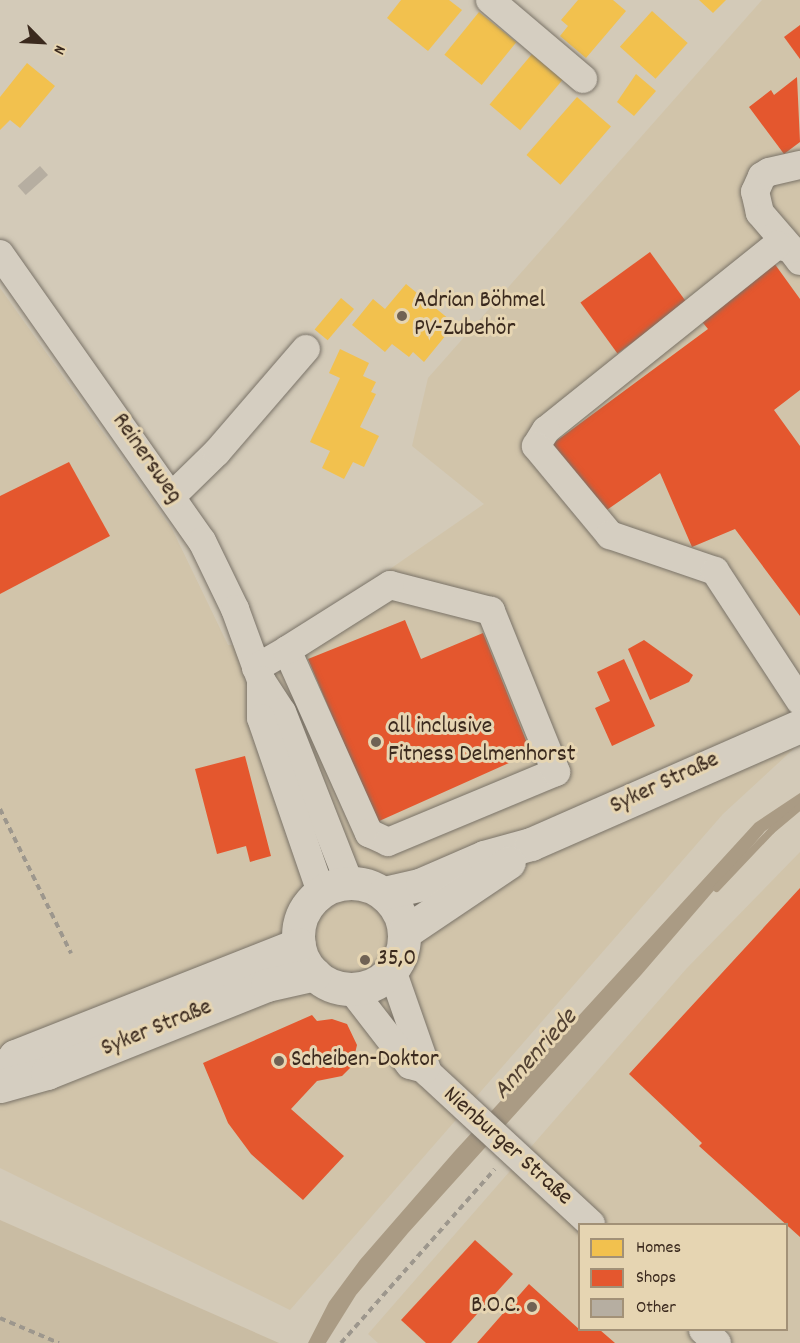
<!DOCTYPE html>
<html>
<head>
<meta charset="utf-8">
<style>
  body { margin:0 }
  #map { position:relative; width:800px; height:1343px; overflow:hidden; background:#d3cab8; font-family:Dekko,sans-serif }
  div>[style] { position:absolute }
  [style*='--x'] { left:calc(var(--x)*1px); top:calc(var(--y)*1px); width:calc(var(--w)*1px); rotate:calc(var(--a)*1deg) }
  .built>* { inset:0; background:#d1c4aa }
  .green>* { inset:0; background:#c9bca3 }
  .water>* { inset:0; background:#aa9b84 }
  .homes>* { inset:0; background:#f2c14e; transform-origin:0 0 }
  .shops>* { inset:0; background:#e4572e; transform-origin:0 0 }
  .stream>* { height:7px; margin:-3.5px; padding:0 3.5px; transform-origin:3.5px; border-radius:3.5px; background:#aa9b84 }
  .building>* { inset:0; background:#b6aea1; transform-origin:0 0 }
  .path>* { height:4px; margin-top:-2px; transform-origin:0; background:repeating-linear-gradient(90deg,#9d978d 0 6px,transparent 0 10.5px) }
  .roads { filter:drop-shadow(0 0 2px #7a7368) drop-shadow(0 0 2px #7a7368) }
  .minor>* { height:28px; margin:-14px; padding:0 14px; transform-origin:14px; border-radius:14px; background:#d5cec1 }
  .major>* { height:33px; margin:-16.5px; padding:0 16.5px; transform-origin:16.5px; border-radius:16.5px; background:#d5cec1 }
  .major>.ring { margin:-16.5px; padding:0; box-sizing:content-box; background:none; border:33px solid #d5cec1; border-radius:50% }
  .dots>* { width:16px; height:16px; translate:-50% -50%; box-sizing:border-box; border:3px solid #e6d5b2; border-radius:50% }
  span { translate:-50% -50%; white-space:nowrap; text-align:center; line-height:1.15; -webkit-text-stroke:6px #e6d5b2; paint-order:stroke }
  .poi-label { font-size:24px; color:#3b2a1e }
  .left { translate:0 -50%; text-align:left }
  .right { translate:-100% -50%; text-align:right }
  .street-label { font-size:24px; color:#3b2a1e }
  .water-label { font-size:26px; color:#524132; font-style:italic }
  .legend { position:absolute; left:578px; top:1223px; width:210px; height:108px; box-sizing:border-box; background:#e6d5b2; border:2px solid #a29177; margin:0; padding:8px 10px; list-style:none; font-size:18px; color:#3b2a1e }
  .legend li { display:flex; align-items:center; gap:12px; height:30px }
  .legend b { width:30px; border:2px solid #a29177 }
  .north { position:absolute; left:12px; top:12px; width:60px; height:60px; -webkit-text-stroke:4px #e6d5b2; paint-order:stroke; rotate:114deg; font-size:16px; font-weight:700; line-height:24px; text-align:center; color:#3b2a1e }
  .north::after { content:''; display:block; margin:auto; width:21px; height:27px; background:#3b2a1e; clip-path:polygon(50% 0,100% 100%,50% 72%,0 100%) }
</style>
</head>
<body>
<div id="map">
  <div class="built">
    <div style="clip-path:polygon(762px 0,800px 0,800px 743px,723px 814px,290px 1310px,0 1168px,0 288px,172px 529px,228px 645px,280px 645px,484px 504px,412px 446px,428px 378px)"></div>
    <div style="clip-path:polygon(evenodd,800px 852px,800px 1343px,378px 1343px,368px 1334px,687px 968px,800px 852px,580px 1224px,786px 1224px,786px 1330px,580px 1330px,580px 1224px)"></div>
  </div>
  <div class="green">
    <div style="clip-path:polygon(0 1220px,279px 1343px,0 1343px)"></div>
  </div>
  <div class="water">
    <div style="clip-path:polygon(800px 793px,800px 807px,765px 831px,641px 975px,408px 1233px,356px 1295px,326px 1343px,308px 1343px,329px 1302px,360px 1260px,454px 1152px,755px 823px)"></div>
  </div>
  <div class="homes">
    <div style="clip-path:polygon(401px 0,449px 0,462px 10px,428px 51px,387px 18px)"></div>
    <div style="clip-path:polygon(578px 0,613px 0,626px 11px,586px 58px,560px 36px,568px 26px,561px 20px)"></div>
    <div style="clip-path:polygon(699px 0,726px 0,713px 13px)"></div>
    <div style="left:652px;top:11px;width:48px;height:48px;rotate:42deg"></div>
    <div style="left:479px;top:12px;width:48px;height:55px;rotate:39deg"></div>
    <div style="left:532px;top:54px;width:40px;height:66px;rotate:40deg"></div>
    <div style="clip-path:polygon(27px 63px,55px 86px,20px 128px,10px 120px,0 130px,0 97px)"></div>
    <div style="clip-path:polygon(636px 74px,656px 91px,634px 116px,617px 102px)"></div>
    <div style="left:577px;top:97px;width:45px;height:77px;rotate:41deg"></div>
    <div style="clip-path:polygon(406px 284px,455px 324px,424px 362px,413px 352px,409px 357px,392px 344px,385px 352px,352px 325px,373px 299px,385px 309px)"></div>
    <div style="left:341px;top:298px;width:17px;height:41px;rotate:40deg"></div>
    <div style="clip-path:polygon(340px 349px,369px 363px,363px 376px,376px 382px,371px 392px,376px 394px,360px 427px,379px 436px,364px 467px,353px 462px,344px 479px,322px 468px,330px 451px,310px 442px,340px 378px,329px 373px)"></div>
  </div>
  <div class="shops">
    <div style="clip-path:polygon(800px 25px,800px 59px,784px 37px)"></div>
    <div style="clip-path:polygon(797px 77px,800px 142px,784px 154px,749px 107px,771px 90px,774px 95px)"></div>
    <div style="left:650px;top:252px;width:63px;height:86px;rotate:54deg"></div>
    <div style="clip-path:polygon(774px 263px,800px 299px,800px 390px,774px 410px,800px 446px,800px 616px,735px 529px,692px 547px,660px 473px,601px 514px,551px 445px,708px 329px,699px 318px)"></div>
    <div style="clip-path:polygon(69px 462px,110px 536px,0 594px,0 496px)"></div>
    <div style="clip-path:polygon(405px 620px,421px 659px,483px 633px,531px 753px,377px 822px,308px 659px)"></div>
    <div style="clip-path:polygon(644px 640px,693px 675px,689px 682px,650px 700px,628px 649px)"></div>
    <div style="clip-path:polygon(624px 659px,655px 726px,612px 746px,595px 708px,610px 701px,597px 672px)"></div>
    <div style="clip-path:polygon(245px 756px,271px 856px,250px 862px,246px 846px,217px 854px,195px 769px)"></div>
    <div style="clip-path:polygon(800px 888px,800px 1237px,699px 1146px,702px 1143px,629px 1074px)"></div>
    <div style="clip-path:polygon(312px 1015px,317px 1021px,332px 1019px,347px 1024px,357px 1045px,352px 1066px,342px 1076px,317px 1081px,291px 1109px,344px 1156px,303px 1200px,251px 1154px,228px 1123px,203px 1063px)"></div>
    <div style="clip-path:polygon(475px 1240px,513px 1274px,451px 1343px,426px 1343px,401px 1320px)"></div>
    <div style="clip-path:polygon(529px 1284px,580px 1330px,600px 1330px,615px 1343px,477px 1343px)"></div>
  </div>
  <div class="stream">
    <div style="--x:716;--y:888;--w:80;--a:-46.5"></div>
    <div style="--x:771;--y:830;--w:38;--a:-40"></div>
  </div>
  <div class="building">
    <div style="left:40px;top:166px;width:12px;height:30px;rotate:48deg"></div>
  </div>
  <div class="path">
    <div style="--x:0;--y:809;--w:161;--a:63.8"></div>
    <div style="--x:0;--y:1318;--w:64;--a:23"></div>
    <div style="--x:341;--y:1343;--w:232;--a:-48.5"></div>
  </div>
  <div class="roads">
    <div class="minor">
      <div style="--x:490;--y:0;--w:122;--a:40.3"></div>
      <div style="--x:791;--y:249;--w:48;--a:-130.7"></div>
      <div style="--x:760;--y:213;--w:22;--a:-103"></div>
      <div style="--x:755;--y:192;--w:17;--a:-66"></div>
      <div style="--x:762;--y:176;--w:8;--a:-30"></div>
      <div style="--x:769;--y:172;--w:32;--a:-13"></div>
      <div style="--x:0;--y:254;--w:351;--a:54.9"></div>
      <div style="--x:202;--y:541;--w:76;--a:64.1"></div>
      <div style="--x:235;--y:609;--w:76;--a:69.9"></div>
      <div style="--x:261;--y:680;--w:38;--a:57"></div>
      <div style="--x:282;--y:712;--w:183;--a:68.5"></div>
      <div style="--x:800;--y:261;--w:15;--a:-127"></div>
      <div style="--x:791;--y:249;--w:15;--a:-164"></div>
      <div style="--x:777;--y:245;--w:296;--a:141.3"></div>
      <div style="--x:546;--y:430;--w:19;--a:122"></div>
      <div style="--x:536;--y:446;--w:116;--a:50.3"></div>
      <div style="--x:610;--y:535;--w:111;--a:18.9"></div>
      <div style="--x:715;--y:571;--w:155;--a:56.8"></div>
      <div style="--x:172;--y:496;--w:63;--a:-44.4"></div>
      <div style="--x:217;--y:452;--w:136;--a:-49.2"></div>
      <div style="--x:256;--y:668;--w:36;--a:-30"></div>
      <div style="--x:287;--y:650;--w:201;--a:65.9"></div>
      <div style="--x:369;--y:833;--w:21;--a:25"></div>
      <div style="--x:388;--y:842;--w:182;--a:-22.6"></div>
      <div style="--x:556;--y:772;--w:174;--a:-112"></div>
      <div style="--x:491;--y:611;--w:104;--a:-165.6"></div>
      <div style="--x:390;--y:585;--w:122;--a:147.7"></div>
      <div style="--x:261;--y:680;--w:38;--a:90"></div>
      <div style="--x:261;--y:718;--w:184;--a:71"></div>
      <div style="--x:392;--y:970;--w:109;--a:70.7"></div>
      <div style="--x:428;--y:1073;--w:222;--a:42.8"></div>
      <div style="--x:351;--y:989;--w:96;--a:52.2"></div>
      <div style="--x:410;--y:1065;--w:16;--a:15"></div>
      <div style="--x:703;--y:1330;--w:19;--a:43"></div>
    </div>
    <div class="major">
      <div class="ring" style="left:298px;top:883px;width:73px;height:73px"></div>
      <div style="--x:384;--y:893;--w:39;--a:-13"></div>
      <div style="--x:422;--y:884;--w:68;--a:-23.5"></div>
      <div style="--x:484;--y:857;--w:49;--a:-15.5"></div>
      <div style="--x:531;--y:844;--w:294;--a:-23.7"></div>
      <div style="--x:405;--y:932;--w:125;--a:-33.9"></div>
      <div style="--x:0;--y:1076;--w:25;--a:-53"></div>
      <div style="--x:15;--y:1056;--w:305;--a:-21.5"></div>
      <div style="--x:0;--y:1086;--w:49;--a:-15.5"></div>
      <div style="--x:47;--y:1073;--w:237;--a:-21.8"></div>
      <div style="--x:267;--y:985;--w:49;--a:-12.9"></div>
    </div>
  </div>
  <div class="dots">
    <div style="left:402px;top:316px;background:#706254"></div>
    <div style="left:376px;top:742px;background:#706254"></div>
    <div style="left:365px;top:960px;background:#706254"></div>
    <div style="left:279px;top:1061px;background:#706254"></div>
    <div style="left:532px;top:1307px;background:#706254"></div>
  </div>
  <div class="poi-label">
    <span class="left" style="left:414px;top:316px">Adrian Böhmel<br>PV-Zubehör</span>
    <span class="left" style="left:388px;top:742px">all inclusive<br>Fitness Delmenhorst</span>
    <span class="left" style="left:377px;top:960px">35,0</span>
    <span class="left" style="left:291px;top:1061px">Scheiben-Doktor</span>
    <span class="right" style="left:520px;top:1307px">B.O.C.</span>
  </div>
  <div class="street-label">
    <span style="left:146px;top:459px;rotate:55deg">Reinersweg</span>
    <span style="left:665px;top:784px;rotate:-25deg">Syker Straße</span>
    <span style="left:157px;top:1029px;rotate:-22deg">Syker Straße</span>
    <span style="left:507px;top:1147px;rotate:42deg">Nienburger Straße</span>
  </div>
  <div class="water-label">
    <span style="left:536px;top:1055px;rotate:-48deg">Annenriede</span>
  </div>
  <ul class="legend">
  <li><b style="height:16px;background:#f2c14e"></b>Homes</li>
  <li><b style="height:16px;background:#e4572e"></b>Shops</li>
  <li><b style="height:16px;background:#b6aea1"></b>Other</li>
  </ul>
  <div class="north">N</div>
</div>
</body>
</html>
